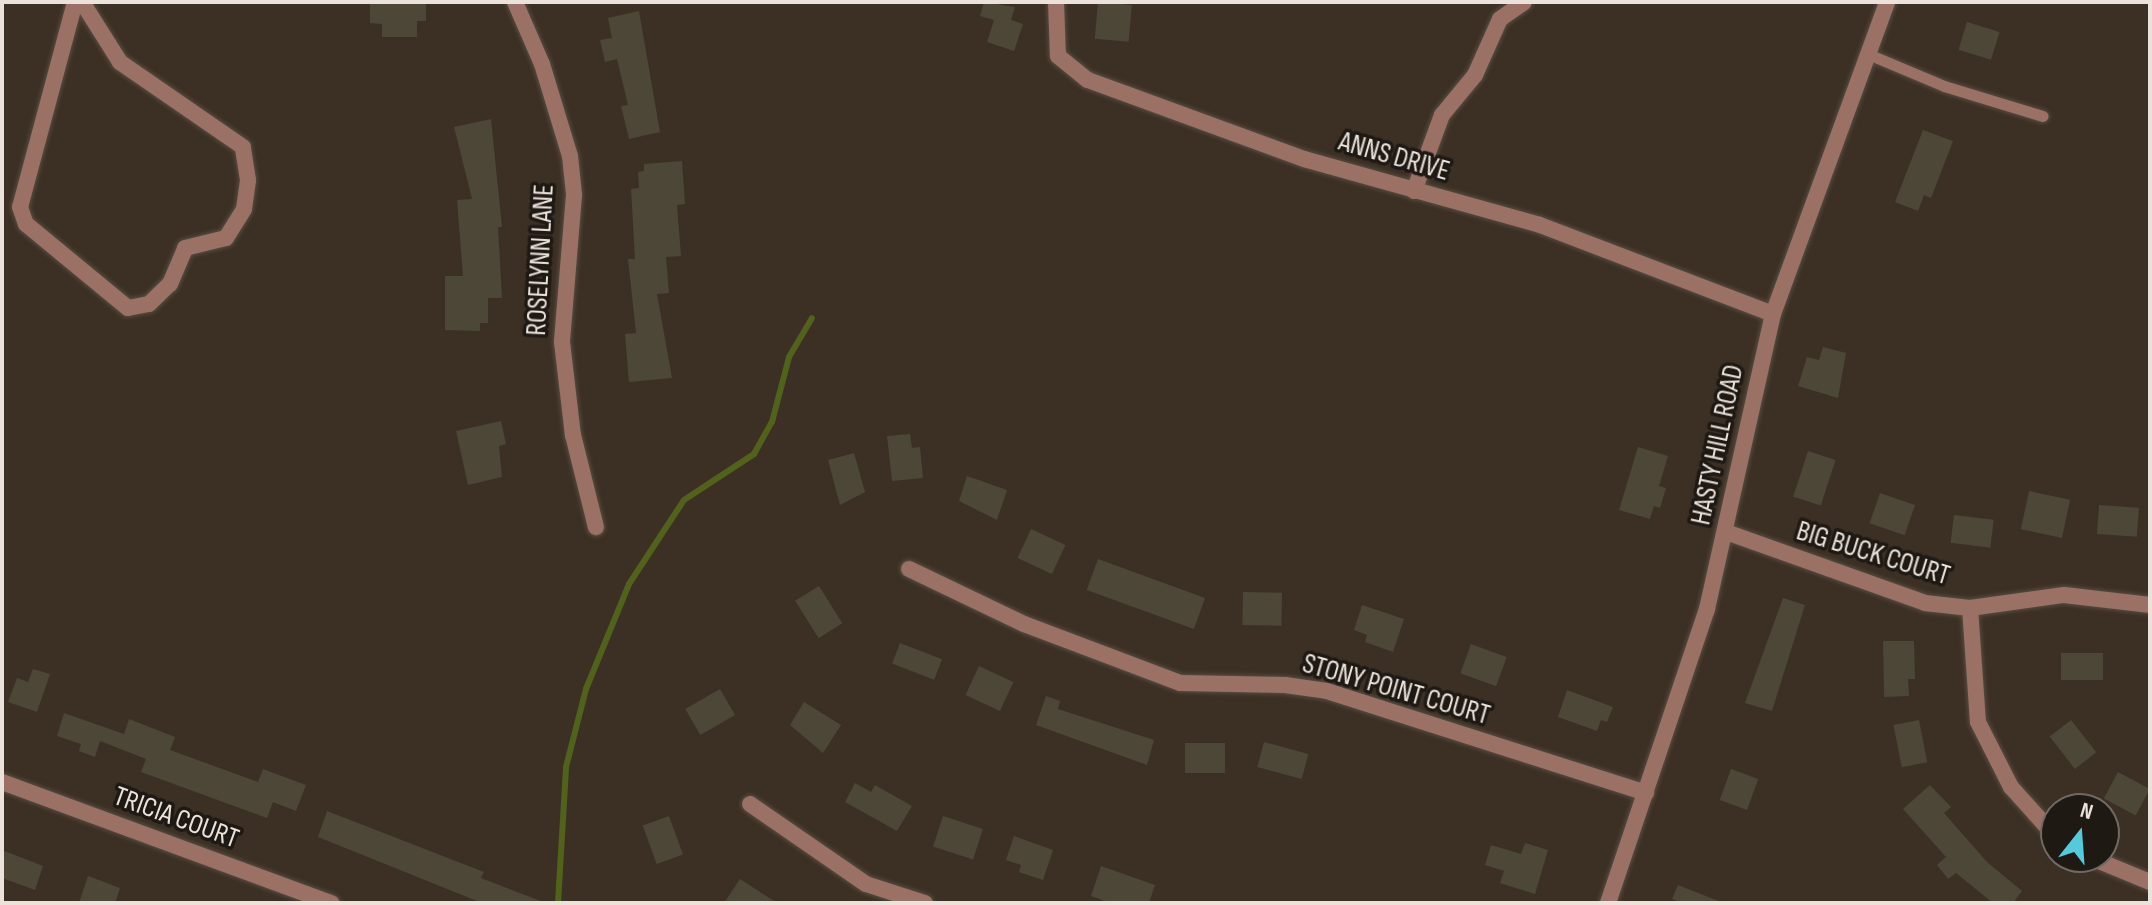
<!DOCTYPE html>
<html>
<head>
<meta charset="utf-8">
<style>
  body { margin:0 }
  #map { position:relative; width:2152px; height:905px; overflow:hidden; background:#3c3024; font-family:"Sofia Sans Condensed",sans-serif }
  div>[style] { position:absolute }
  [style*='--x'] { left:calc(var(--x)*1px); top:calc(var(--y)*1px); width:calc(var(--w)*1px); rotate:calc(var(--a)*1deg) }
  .stream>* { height:6px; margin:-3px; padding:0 3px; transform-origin:3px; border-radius:3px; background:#51631a }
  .building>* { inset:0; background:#4c4737; transform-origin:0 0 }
  .roads { filter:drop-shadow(0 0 2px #584c41) drop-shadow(0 0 2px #584c41) }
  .service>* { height:11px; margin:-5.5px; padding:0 5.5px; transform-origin:5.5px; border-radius:5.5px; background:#9b7166 }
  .minor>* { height:16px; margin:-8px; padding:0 8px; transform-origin:8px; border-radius:8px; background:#9b7166 }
  .tertiary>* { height:16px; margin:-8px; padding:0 8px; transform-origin:8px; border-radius:8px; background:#9b7166 }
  span { translate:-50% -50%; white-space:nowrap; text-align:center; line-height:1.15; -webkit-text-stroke:7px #1f1914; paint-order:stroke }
  .street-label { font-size:28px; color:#eae2db }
  .frame { position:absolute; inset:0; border:4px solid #eae2db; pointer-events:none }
  .north { position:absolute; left:2040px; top:793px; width:80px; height:80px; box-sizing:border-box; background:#1f1914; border:2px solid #706964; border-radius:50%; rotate:17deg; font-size:22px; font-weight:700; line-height:32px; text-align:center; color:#eae2db }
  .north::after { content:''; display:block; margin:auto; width:28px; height:36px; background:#54cadd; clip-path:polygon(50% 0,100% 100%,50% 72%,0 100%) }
</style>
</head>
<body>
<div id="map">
  <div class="stream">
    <div style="--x:558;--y:903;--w:136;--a:-86.6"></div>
    <div style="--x:566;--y:767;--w:81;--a:-75.6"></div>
    <div style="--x:586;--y:689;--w:113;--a:-67.7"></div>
    <div style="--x:629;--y:584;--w:100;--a:-56.8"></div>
    <div style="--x:684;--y:500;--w:84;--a:-33.3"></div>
    <div style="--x:754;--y:454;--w:37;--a:-61"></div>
    <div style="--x:772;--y:422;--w:67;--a:-75.3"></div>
    <div style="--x:789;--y:357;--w:45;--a:-59.5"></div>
  </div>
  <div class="building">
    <div style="clip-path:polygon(370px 2px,426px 2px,426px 21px,417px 21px,417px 37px,382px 37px,382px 24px,370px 23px)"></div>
    <div style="clip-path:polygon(984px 2px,1015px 7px,1011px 20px,1023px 24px,1014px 51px,987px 42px,994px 20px,980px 16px)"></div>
    <div style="left:1098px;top:2px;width:34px;height:37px;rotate:5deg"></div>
    <div style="clip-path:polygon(639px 11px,660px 132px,629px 139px,621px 106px,628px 105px,617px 59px,605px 62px,600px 40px,612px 38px,608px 18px)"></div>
    <div style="left:1967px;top:22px;width:34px;height:29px;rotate:17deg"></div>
    <div style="clip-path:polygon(491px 119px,502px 227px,498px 227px,502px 298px,488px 298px,488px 323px,480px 323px,480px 331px,445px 330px,445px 276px,463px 276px,457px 200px,472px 199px,454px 127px)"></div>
    <div style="clip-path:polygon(1923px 130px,1953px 141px,1931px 198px,1924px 195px,1918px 211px,1895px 202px)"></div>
    <div style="clip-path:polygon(682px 161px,685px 204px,677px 205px,681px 256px,666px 257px,669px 293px,657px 294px,672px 378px,629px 382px,625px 334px,636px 333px,628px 259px,635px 259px,631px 189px,639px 188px,638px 172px,644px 171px,644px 164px)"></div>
    <div style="clip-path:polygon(1823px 347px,1846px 353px,1838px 398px,1798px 386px,1807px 357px,1819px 360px)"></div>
    <div style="clip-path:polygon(501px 421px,506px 444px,499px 446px,502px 477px,468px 485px,456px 431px)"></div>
    <div style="clip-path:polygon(910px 434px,912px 448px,920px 447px,923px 478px,892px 481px,887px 436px)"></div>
    <div style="clip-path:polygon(1638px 447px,1668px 456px,1659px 486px,1666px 488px,1660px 508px,1654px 506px,1650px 519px,1619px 510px)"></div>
    <div style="left:1808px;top:451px;width:29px;height:48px;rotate:18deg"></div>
    <div style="clip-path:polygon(854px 453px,865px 492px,840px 505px,828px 460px)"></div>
    <div style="clip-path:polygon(967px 476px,1007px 490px,997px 520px,959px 501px)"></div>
    <div style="left:2029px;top:491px;width:42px;height:39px;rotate:12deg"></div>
    <div style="left:1880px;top:493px;width:37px;height:32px;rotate:19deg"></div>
    <div style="left:2099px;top:505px;width:40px;height:29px;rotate:4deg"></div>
    <div style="left:1954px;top:515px;width:40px;height:28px;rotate:7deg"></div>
    <div style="left:1031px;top:529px;width:38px;height:32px;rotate:25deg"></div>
    <div style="left:1098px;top:559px;width:114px;height:33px;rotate:20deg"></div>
    <div style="left:819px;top:586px;width:44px;height:28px;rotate:58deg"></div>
    <div style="left:1243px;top:592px;width:39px;height:33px;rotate:1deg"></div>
    <div style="clip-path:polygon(1783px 598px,1805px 605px,1772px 711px,1745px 703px)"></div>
    <div style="clip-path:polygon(1362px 605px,1404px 619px,1393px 652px,1365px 642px,1367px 635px,1354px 630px)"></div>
    <div style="clip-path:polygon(1883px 641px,1914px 641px,1915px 679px,1908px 679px,1909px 696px,1884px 697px)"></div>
    <div style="left:900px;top:643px;width:45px;height:22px;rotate:21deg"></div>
    <div style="left:1471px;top:644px;width:38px;height:31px;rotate:20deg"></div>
    <div style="left:2061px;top:653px;width:42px;height:27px"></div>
    <div style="left:979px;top:666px;width:38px;height:32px;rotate:25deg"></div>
    <div style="clip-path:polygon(33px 669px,50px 674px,37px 712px,8px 702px,17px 678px,28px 682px)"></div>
    <div style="left:720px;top:689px;width:30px;height:40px;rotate:60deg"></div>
    <div style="clip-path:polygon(1567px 690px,1613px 707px,1607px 722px,1601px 720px,1597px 731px,1558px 717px)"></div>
    <div style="clip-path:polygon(1046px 696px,1060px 701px,1058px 709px,1154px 740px,1147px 765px,1036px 725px)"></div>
    <div style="clip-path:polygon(804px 702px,841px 725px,823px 753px,790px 725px)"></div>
    <div style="clip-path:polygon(64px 713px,124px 734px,129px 719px,175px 737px,170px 750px,258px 782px,263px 769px,306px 785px,296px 811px,273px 802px,267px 818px,141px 772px,146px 759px,100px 741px,95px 757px,79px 751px,81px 744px,57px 736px)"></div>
    <div style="left:1919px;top:720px;width:43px;height:26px;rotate:79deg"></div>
    <div style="left:2071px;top:720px;width:41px;height:27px;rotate:52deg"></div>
    <div style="left:1264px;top:742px;width:46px;height:26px;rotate:15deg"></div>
    <div style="left:1185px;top:743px;width:40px;height:30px"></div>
    <div style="left:1731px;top:769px;width:29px;height:33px;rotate:20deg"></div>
    <div style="left:2118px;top:772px;width:36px;height:30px;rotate:28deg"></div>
    <div style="clip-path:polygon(855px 783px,871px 792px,875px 785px,912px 806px,897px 831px,845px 802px)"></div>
    <div style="clip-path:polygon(1930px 785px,1951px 807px,1944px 813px,1987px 862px,2022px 891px,2013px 903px,1993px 903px,1956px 873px,1948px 879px,1937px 865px,1946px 857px,1903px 809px)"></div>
    <div style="clip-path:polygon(327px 811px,484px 872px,481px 878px,546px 903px,482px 903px,318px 837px)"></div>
    <div style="left:669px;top:816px;width:41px;height:28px;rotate:70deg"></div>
    <div style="left:943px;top:816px;width:42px;height:32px;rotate:18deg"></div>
    <div style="clip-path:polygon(1014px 836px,1053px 850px,1043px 880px,1019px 872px,1021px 865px,1006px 860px)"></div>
    <div style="clip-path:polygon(1525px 843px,1548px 850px,1535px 894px,1500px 883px,1504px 871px,1485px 865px,1491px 845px,1521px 854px)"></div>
    <div style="clip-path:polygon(2px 850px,43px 866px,35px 890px,2px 878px)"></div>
    <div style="clip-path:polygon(1101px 866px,1155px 885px,1149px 903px,1110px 903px,1091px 896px)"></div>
    <div style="clip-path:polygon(88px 876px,120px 888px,115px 903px,79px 903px)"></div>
    <div style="clip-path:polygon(740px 879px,777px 903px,724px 903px)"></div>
    <div style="clip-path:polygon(1678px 885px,1721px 902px,1721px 903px,1682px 903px,1672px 899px)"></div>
  </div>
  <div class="roads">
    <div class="service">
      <div style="--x:1868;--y:54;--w:82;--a:22.8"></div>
      <div style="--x:1944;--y:86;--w:103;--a:16.9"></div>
    </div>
    <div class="minor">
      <div style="--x:75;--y:2;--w:212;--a:105"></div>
      <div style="--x:20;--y:207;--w:18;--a:71"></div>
      <div style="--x:26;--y:224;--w:132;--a:39.5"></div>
      <div style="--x:128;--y:308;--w:21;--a:-11"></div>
      <div style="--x:149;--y:304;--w:29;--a:-44"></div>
      <div style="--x:170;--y:284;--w:39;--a:-67"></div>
      <div style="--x:185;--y:248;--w:42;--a:-13.7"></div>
      <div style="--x:226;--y:238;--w:34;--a:-58"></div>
      <div style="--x:244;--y:209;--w:29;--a:-82"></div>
      <div style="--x:248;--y:180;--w:33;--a:-99"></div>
      <div style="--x:243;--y:147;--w:150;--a:-145.4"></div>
      <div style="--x:120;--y:62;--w:71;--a:-122.3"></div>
      <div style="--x:515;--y:2;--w:68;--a:66.5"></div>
      <div style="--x:542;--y:64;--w:96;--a:73.1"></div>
      <div style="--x:570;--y:156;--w:39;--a:84"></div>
      <div style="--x:574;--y:195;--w:147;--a:94.7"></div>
      <div style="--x:562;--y:342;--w:94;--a:83.3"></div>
      <div style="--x:573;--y:435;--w:95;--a:76"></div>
      <div style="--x:1056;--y:2;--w:54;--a:87.9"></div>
      <div style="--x:1058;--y:56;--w:38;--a:39"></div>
      <div style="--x:1088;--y:80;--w:230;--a:20.1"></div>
      <div style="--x:1304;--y:159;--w:245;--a:15.6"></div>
      <div style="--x:1540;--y:225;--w:249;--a:20.9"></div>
      <div style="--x:1414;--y:191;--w:81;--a:-69.8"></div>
      <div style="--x:1442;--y:115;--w:52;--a:-50.5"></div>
      <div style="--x:1475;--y:75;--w:61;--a:-65.9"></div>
      <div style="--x:1500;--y:19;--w:29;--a:-35"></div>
      <div style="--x:1726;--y:532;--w:211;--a:19.6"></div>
      <div style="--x:1925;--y:603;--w:45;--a:6.3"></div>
      <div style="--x:1970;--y:608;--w:95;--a:-7.9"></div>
      <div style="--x:2064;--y:595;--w:87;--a:6.6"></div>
      <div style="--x:909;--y:569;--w:127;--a:25.6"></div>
      <div style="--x:1024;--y:624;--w:167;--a:20.7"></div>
      <div style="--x:1180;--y:683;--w:105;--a:1.1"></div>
      <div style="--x:1285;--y:685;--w:42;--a:8.1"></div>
      <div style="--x:1327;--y:691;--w:335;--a:17.7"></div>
      <div style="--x:1970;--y:608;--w:114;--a:86"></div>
      <div style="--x:1978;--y:722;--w:73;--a:63.1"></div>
      <div style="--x:2011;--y:787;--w:67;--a:48"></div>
      <div style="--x:2;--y:782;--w:351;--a:20.2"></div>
      <div style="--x:750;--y:804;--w:141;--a:34.6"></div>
      <div style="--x:866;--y:884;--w:62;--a:17.9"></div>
      <div style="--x:2089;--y:857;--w:66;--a:22.3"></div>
    </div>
    <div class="tertiary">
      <div style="--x:1608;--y:903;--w:310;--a:-71.4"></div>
      <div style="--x:1707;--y:609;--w:302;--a:-77.4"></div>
      <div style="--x:1773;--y:314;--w:332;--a:-69.9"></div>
    </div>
  </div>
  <div class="street-label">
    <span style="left:1394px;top:157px;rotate:16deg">ANNS DRIVE</span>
    <span style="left:541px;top:260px;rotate:-87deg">ROSELYNN LANE</span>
    <span style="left:1718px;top:445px;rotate:-78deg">HASTY HILL ROAD</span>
    <span style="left:1873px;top:554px;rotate:17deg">BIG BUCK COURT</span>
    <span style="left:1396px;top:690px;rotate:16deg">STONY POINT COURT</span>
    <span style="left:176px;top:818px;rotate:20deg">TRICIA COURT</span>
  </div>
  <div class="frame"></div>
  <div class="north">N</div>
</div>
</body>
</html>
